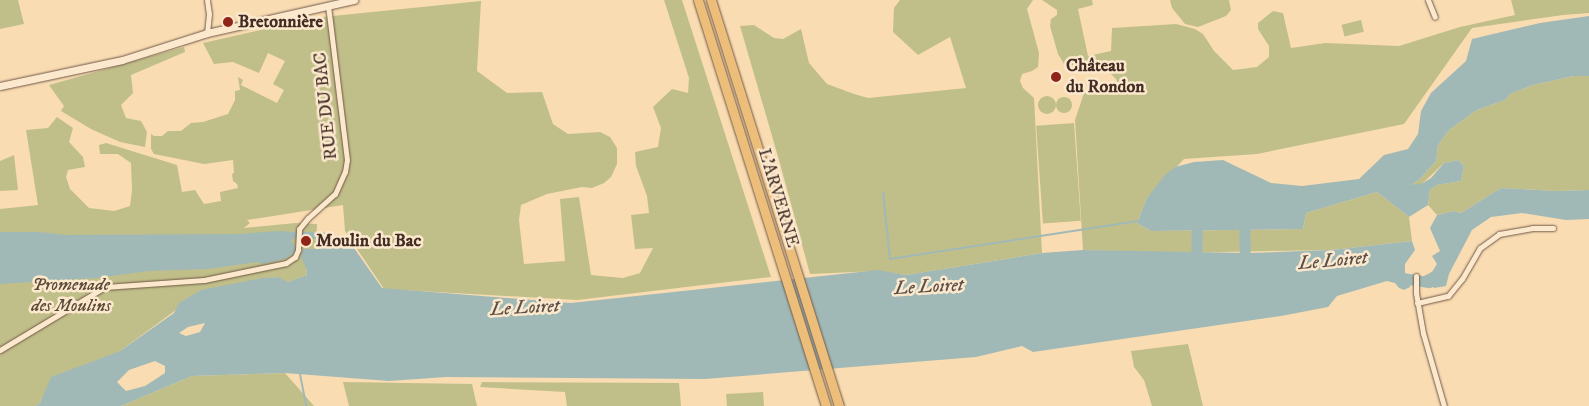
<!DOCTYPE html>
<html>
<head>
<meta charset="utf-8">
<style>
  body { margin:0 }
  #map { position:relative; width:1589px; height:406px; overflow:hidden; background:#f9dcb2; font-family:"IM FELL DW Pica",serif }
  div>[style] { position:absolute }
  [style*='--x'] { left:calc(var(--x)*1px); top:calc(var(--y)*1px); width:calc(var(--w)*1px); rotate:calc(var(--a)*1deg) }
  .green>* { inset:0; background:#c1bf89; transform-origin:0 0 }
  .round { border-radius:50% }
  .water>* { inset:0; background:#a1b9b6 }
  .stream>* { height:2px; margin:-1px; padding:0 1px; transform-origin:1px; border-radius:1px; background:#a1b9b6 }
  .canal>* { height:7px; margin:-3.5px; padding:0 3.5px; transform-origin:3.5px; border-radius:3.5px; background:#a1b9b6 }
  .river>* { height:11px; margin:-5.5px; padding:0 5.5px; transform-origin:5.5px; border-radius:5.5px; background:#a1b9b6 }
  .roads { filter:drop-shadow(0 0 1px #705848) drop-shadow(0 0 1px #705848) }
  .minor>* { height:5px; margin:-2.5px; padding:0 2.5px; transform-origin:2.5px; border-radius:2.5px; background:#fbe8cd }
  .secondary>* { height:7px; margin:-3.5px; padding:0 3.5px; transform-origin:3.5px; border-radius:3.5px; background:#fbe8cd }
  .motorway>* { height:9px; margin:-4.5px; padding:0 4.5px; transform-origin:4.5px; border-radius:4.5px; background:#ecbe79 }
  .dots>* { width:14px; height:14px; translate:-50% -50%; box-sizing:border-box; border:2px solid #fbe8cd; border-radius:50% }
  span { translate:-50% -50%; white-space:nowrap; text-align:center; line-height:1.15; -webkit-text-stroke:5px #fbe8cd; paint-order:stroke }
  .poi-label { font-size:18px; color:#422c24; font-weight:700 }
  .left { translate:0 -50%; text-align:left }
  .street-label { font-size:18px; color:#422c24 }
  .park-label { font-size:18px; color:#5b4938; font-style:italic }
  .water-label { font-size:19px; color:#5a4f48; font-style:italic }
</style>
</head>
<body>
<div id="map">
  <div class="green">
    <div style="clip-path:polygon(0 0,18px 0,24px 24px,0 29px)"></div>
    <div style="clip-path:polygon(664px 0,682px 0,771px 277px,577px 300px,384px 289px,345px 231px,343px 205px,247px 220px,250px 223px,244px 228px,296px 223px,317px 224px,316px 249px,306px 268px,307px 275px,288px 282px,275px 277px,202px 291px,120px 351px,42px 398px,40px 403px,35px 406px,0 406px,0 209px,38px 205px,26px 130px,48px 128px,57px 117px,73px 128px,69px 142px,83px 157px,85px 167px,68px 170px,66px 177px,70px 189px,89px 208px,114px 211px,130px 206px,132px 190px,131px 163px,118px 154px,100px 154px,99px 145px,106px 143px,177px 165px,182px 192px,195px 190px,204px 204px,221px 201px,220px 192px,238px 188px,237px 184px,233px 181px,232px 174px,234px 173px,233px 160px,204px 164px,154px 154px,151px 149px,151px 134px,154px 136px,162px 136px,168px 131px,181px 131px,191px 123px,203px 122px,228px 114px,235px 100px,235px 91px,240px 90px,238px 77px,243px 80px,241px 85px,277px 103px,284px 90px,273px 84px,285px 61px,268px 53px,259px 73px,233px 62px,214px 64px,203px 43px,313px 18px,481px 1px,477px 71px,507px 93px,542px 92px,553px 124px,568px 134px,600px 132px,610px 137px,617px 148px,617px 164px,611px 177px,604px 183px,592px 188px,582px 187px,547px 194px,521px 205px,519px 220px,524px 264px,565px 261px,560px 199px,579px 197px,591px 275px,623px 278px,640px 273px,653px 248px,635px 249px,631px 215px,649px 213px,647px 196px,636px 166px,635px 152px,658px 147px,661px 128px,653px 107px,672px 89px,688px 93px,689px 78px)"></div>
    <div style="clip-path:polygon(900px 0,1033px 0,1027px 9px,1039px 53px,1038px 67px,1032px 71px,1022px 74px,1020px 81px,1023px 88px,1034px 98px,1042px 253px,906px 275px,877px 271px,810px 274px,779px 160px,740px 26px,754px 25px,774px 38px,783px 39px,801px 29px,809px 63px,827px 84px,854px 94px,868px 98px,966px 88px,950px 37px,918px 55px,893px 32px,894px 8px)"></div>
    <div style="clip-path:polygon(1042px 0,1092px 0,1093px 5px,1078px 9px,1088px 56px,1111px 51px,1112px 28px,1176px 24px,1195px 29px,1203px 34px,1214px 51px,1233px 70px,1257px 67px,1269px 57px,1269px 46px,1258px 29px,1258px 23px,1273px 11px,1283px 13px,1291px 48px,1325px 43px,1399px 46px,1460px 27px,1515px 15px,1511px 0,1589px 0,1589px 13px,1563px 15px,1472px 28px,1404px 124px,1257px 154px,1184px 159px,1147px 198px,1137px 223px,1151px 231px,1303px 229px,1306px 213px,1377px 192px,1409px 217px,1412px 241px,1331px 250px,1163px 253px,1083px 250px,1075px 120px,1084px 93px,1121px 90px,1116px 79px,1102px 65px,1083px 67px,1064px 64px,1058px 54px,1050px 26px,1051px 19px,1057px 15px,1057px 10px)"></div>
    <div style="clip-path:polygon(1170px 0,1229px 0,1231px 10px,1226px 16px,1198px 27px,1185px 24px,1172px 8px)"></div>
    <div style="left:1361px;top:20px;width:12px;height:20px;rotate:76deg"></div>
    <div style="clip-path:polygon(184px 47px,185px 52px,131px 75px,133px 93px,121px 105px,126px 118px,141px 121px,147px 132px,145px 147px,120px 142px,91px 129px,61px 111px,64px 106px,49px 85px)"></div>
    <div style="clip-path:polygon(1574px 76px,1589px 76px,1589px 190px,1557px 191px,1501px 188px,1461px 213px,1454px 211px,1437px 215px,1428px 205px,1430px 190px,1437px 185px,1461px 181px,1464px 166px,1458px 160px,1444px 163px,1423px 183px,1413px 187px,1411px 185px,1419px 180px,1436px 161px,1438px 145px,1449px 130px,1477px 110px,1505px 100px,1510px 94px,1533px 85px)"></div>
    <div class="round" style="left:1038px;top:96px;width:18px;height:18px"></div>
    <div class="round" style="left:1056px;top:97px;width:16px;height:16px"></div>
    <div style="left:1074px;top:123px;width:98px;height:38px;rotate:86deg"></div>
    <div style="clip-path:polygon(14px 155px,18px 190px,0 191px,0 161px)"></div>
    <div style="clip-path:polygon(1188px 344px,1203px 406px,1152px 406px,1144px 380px,1134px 367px,1131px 351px)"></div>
    <div style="clip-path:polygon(285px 373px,314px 406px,121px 406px,192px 376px)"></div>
    <div style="clip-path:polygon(343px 382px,472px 384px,477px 406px,349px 406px)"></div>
    <div style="clip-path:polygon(482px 382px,679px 383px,681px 406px,567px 406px,565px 392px,480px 387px)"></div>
    <div style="clip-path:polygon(763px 392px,764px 406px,727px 406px,726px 394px)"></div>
  </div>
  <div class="water">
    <div style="clip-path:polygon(1589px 16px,1589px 76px,1574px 76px,1533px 85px,1510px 94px,1505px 100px,1477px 110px,1449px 130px,1438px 145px,1436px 161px,1419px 180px,1411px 185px,1423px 183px,1431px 178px,1444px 163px,1458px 160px,1464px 166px,1461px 181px,1437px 185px,1430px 190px,1428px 205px,1437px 215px,1454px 211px,1461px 213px,1501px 188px,1557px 191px,1589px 190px,1589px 219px,1566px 220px,1522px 213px,1491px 217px,1472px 230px,1449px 274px,1446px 286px,1434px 288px,1429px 282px,1424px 284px,1420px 278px,1432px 272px,1437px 264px,1432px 256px,1440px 251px,1430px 228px,1437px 215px,1428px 205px,1409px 217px,1377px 192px,1306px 213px,1303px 229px,1151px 231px,1137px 223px,1147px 198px,1165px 175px,1175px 167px,1194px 162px,1223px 160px,1271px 183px,1302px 186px,1359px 179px,1384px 155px,1408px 149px,1418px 134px,1421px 111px,1431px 93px,1466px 61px,1472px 39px,1540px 23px)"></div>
    <div style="clip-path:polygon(278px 231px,296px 232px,296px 238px,291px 240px,296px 248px,295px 252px,285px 259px,262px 264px,258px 262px,208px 269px,149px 271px,96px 278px,0 284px,0 232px,39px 232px,66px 235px,238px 234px)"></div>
    <div style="clip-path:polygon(evenodd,319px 235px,347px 236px,359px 240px,354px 248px,382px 288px,571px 303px,878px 270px,906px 275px,1042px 253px,1083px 250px,1249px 253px,1331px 250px,1412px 241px,1415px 250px,1405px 264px,1405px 273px,1411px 276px,1410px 287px,1404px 290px,1399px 288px,1395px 283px,1387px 281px,1337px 296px,1328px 307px,1281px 316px,1033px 352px,1022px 346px,976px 357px,705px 379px,446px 377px,389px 381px,285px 373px,192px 376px,121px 406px,35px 406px,40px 403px,51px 377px,120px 351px,174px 313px,179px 303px,201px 290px,263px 278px,278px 277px,288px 282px,307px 275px,306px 268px,301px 257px,303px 249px,319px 249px,319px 235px,205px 323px,200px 332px,186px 336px,179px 333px,188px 327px,205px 323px,319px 235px,155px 361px,165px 366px,165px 373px,145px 386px,126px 391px,117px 382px,129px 370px,155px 361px)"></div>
  </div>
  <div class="stream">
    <div style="--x:883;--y:192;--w:67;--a:84"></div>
    <div style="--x:890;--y:259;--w:251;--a:-8.7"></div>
    <div style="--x:300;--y:374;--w:33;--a:79"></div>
  </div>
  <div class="canal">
    <div style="--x:293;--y:235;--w:29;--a:0"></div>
  </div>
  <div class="river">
    <div style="--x:1244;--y:215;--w:52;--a:88.9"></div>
    <div style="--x:1196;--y:268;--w:46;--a:-88.8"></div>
    <div style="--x:1197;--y:222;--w:4;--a:-14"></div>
    <div style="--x:1396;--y:277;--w:33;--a:9"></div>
    <div style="--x:1429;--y:282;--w:8;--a:-50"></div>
  </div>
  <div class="roads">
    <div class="minor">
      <div style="--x:207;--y:0;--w:14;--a:82"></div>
      <div style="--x:209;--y:14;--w:19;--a:96"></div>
      <div style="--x:1428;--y:0;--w:18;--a:68"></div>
      <div style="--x:1416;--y:276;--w:17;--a:90"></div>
      <div style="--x:1416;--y:293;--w:41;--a:80.1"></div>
      <div style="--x:1423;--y:333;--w:76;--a:74"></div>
      <div style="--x:1417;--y:303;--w:32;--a:-13"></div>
      <div style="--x:1448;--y:296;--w:22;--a:-51"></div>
      <div style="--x:1462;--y:279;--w:36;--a:-60"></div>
      <div style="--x:1480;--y:248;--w:24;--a:-36"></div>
      <div style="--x:1499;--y:234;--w:34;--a:-10"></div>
      <div style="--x:1532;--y:228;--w:21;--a:0"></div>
      <div style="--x:0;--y:350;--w:122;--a:-31"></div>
      <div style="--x:105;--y:287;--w:99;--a:-4"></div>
      <div style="--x:204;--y:280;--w:84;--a:-11.7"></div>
      <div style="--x:286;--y:263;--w:11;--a:-34"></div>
      <div style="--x:295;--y:257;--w:8;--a:-67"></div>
      <div style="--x:298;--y:250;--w:21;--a:-87"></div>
      <div style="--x:299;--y:229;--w:14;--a:-51"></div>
      <div style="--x:308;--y:218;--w:36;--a:-42"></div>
      <div style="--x:335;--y:194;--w:24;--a:-66"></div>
      <div style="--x:345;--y:172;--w:12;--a:-81"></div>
      <div style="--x:347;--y:160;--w:155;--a:-97"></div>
    </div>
    <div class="secondary">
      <div style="--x:0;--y:86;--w:125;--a:-12"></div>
      <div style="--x:122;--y:60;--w:89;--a:-17.6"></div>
      <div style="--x:207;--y:33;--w:151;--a:-12.7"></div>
    </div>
    <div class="motorway">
      <div style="--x:698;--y:0;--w:426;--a:72.5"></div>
      <div style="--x:711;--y:0;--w:426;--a:72.5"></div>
    </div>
  </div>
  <div class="dots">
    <div style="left:228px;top:22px;background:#8f2418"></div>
    <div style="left:1056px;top:77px;background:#8f2418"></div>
    <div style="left:306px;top:241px;background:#8f2418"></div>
  </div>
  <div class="poi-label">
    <span class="left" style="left:238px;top:22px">Bretonnière</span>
    <span class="left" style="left:1066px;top:77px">Château<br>du Rondon</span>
    <span class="left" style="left:316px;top:241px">Moulin du Bac</span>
  </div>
  <div class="street-label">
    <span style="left:326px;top:106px;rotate:-96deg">RUE DU BAC</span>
    <span style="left:778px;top:198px;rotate:73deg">L'ARVERNE</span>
  </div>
  <div class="park-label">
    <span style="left:71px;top:296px">Promenade<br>des Moulins</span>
  </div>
  <div class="water-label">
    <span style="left:1333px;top:261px;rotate:-5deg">Le Loiret</span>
    <span style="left:929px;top:287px;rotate:-3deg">Le Loiret</span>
    <span style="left:525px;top:308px;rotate:-3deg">Le Loiret</span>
  </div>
</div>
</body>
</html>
